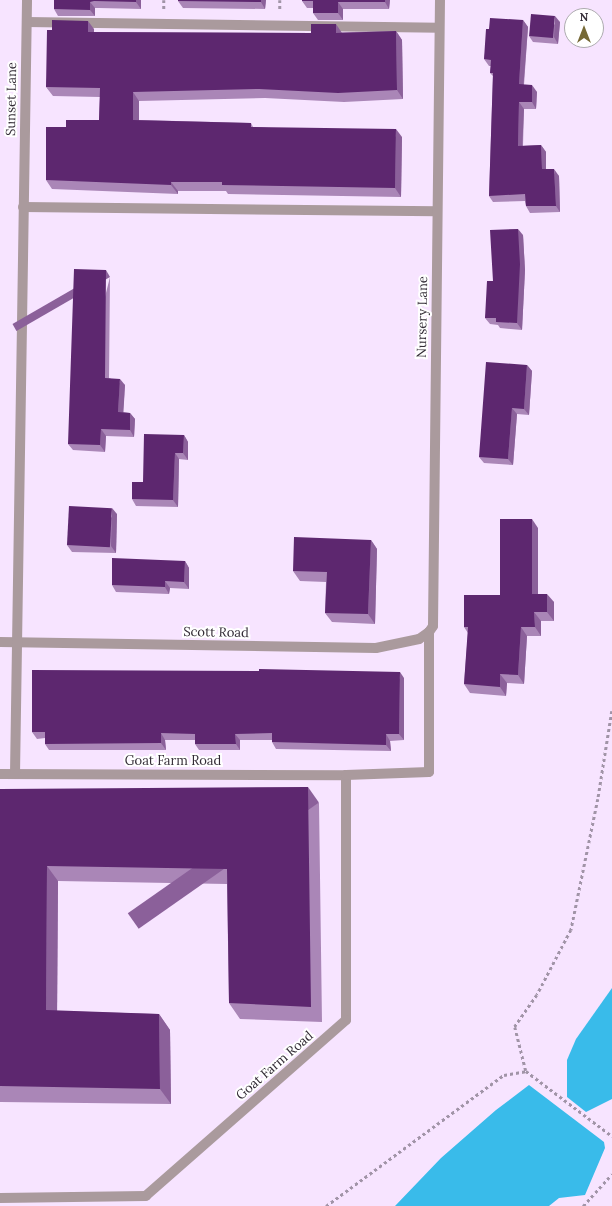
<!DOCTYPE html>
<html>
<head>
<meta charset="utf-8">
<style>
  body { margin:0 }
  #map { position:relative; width:612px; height:1206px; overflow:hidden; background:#f7e4ff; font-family:Lora,serif }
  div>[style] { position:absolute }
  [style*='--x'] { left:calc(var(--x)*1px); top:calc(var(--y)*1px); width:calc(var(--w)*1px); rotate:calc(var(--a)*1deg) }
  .water>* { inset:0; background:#39bbea }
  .path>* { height:2.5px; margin-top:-1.25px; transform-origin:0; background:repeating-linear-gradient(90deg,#a194a7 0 3px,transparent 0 6px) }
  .minor>* { height:10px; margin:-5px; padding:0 5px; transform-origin:5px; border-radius:5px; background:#aa9a9d }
  .wall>* { inset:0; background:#aa86b7 }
  .shaded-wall>* { inset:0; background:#8b609a; transform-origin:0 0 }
  .building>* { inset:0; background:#5d276f; transform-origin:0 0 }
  span { translate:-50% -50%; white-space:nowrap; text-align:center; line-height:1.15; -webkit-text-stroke:4px #fff; paint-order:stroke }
  .street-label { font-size:13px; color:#332c36 }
  .north { position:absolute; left:564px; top:8px; width:40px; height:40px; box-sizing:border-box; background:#fff; border:1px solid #adabaf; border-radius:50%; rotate:0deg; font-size:11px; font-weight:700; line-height:16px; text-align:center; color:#332c36 }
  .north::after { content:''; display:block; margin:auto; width:14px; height:18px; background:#766936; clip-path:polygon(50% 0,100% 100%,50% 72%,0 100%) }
</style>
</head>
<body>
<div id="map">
  <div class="water">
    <div style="clip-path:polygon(612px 988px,612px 1099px,586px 1112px,567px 1097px,567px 1060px,576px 1039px)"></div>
    <div style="clip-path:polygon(529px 1085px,604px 1142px,605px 1148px,585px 1195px,559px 1198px,549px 1206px,395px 1206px,441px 1158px,496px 1110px)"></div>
  </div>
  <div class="path">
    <div style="--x:164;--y:0;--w:9;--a:90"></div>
    <div style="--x:280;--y:0;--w:10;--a:90"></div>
    <div style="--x:612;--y:711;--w:89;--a:99"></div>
    <div style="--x:598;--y:799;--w:134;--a:101.6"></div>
    <div style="--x:571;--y:930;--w:73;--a:117.6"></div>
    <div style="--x:537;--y:995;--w:39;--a:125"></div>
    <div style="--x:515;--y:1027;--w:45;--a:76"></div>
    <div style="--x:526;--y:1071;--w:108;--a:37.1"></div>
    <div style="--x:326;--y:1206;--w:221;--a:-36.4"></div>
    <div style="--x:504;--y:1075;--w:22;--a:-10"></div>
    <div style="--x:583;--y:1206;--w:43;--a:-47.8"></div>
  </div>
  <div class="minor">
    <div style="--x:27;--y:22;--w:412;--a:0.8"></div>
    <div style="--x:23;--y:207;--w:414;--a:0.6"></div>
    <div style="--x:0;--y:642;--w:376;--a:0.9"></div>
    <div style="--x:376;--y:648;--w:44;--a:-11.8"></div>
    <div style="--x:419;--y:639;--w:12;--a:-35"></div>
    <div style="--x:429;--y:632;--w:7;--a:-56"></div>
    <div style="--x:433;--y:626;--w:626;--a:-89.36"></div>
    <div style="--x:0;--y:774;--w:346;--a:0.2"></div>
    <div style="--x:346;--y:775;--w:245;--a:90"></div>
    <div style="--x:346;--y:1020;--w:266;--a:138.7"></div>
    <div style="--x:146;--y:1196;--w:146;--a:179.2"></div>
    <div style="--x:15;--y:774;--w:774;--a:-89.11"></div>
    <div style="--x:346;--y:775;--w:83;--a:-2.1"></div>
    <div style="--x:429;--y:772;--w:140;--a:-90"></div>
  </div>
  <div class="wall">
    <div style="clip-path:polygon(54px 0,141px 0,141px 9px,99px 8px,95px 8px,95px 16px,58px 16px,54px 9px)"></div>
    <div style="clip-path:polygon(266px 0,265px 9px,183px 8px,178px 1px)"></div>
    <div style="clip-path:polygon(390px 0,389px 9px,343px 9px,343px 20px,318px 20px,313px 13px,313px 8px,307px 8px,302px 1px)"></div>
    <div style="clip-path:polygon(523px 20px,528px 27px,524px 85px,537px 92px,536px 109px,524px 109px,523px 146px,541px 145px,546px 152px,546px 169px,559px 176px,560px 212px,530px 213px,526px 206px,525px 201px,493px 202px,489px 196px,493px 76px,490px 73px,491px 66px,489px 66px,484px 59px,489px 29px)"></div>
    <div style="clip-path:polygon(560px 22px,558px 44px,533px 42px,529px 36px)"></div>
    <div style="clip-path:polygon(94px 29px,94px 32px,311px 33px,396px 31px,402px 40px,403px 99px,344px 102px,265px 98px,139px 101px,139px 120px,251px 123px,253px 127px,402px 137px,401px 197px,228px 194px,226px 191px,178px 191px,178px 194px,52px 189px,46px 180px,66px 127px,99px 120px,100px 97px,53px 96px,46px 87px,52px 30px)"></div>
    <div style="clip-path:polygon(523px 235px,525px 270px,522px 330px,500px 328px,498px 325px,490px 324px,485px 318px,493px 281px)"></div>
    <div style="clip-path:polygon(110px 277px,109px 378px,125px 385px,123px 412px,130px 413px,135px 419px,134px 437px,106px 436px,105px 452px,73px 450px,68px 444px)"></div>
    <div style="clip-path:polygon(527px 365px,532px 371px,529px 415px,517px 414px,513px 465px,484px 463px,479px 457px)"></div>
    <div style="clip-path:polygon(184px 435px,188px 442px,188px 460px,179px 459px,178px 507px,136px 506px,132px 499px,143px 482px)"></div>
    <div style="clip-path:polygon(117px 514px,116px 553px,72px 552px,67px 545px)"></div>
    <div style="clip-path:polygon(538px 528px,538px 594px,554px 602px,554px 621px,541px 621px,541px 636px,527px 636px,524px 684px,507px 683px,506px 696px,470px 693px,464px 684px,468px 633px,464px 627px,500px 595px)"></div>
    <div style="clip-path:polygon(371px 540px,377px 549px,375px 624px,332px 622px,325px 613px,326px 582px,300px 581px,293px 571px)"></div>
    <div style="clip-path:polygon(185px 561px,189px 568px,189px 589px,170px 588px,169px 594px,116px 592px,112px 585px)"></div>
    <div style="clip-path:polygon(404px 678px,404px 740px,390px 741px,391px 751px,276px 749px,272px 742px,272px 740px,240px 740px,240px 750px,199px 750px,195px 744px,195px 740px,165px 740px,166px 750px,49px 750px,45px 744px,45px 738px,37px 739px,32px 732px)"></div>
    <div style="clip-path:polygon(0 789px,319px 803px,322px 1022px,240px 1019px,229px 1003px,227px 884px,58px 881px,57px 1011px,159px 1014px,170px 1030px,171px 1104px,0 1102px)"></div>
  </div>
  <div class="shaded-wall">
    <div style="clip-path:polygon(136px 0,141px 0,141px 9px,136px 2px)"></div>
    <div style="clip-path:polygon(261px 0,266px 0,265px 9px,261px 2px)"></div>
    <div style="clip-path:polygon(385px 0,390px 0,389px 9px,385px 2px)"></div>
    <div style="clip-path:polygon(90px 2px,95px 8px,95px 16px,90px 10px)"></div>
    <div style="clip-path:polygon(338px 2px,343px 9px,343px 20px,338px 13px)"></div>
    <div style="clip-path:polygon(555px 16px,560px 22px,558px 44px,554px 37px)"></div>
    <div style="clip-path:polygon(523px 20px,528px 27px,523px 91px,519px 84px)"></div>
    <div style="clip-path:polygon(88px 21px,94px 29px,94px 41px,88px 32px)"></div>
    <div style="clip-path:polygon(336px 24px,342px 33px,336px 33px)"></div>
    <div style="clip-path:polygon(396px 31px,402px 40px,403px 99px,397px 90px)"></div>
    <div style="clip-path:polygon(532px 85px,537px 92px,536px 109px,532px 102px)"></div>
    <div style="clip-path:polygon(133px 92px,139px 101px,139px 129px,133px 120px)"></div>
    <div style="clip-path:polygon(519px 102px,524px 109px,522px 152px,518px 146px)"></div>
    <div style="clip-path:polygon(396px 129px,402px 137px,401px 197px,395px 188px)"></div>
    <div style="clip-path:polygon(541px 145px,546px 152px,546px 176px,542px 169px)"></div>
    <div style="clip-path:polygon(554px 169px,559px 176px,560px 212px,556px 206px)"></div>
    <div style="clip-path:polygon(171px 182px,178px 191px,178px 194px,171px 185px)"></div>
    <div style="clip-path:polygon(518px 229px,523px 235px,525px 270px,522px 330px,517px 323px)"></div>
    <div style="left:106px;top:270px;width:8px;height:108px;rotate:60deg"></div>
    <div style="clip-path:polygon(527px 365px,532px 371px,529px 415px,524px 409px)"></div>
    <div style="clip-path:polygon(120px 379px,125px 385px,123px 419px,118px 412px)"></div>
    <div style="clip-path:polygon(512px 408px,517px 414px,513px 465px,508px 459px)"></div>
    <div style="clip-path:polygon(130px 413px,135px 419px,134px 437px,130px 430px)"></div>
    <div style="clip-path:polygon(101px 429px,106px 436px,105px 452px,100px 445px)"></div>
    <div style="clip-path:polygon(184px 435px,188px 442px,188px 460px,183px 453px)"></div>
    <div style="clip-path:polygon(175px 453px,179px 459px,178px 507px,173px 500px)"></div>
    <div style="clip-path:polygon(112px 508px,117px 514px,116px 553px,111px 546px)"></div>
    <div style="clip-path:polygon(532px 519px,538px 528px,538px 602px,532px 594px)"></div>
    <div style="clip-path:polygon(371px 540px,377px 549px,375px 624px,368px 614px)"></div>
    <div style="clip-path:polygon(185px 561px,189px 568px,189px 589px,184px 582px)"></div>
    <div style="clip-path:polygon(165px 581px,170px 588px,169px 594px,165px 587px)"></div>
    <div style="clip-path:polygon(547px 594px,554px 602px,554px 621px,547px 612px)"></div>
    <div style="clip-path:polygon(534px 612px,541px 621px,541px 636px,535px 627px)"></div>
    <div style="clip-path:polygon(521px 627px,527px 636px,524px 684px,518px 675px)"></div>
    <div style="clip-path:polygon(400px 672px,404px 678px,404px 740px,399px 734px)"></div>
    <div style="clip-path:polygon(500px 674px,507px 683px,506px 696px,500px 687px)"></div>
    <div style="clip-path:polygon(161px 733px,165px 740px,166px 750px,161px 743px)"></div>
    <div style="clip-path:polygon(235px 734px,240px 740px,240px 750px,236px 744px)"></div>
    <div style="clip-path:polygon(386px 734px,390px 741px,391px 751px,386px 745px)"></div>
    <div style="left:308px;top:787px;width:19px;height:220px;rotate:55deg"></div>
    <div style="clip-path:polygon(47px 866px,58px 881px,57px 1026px,46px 1010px)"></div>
    <div style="clip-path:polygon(159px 1014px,170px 1030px,171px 1104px,160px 1089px)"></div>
  </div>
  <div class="building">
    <div style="clip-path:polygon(54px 0,136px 0,136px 2px,94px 1px,90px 2px,90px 10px,54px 9px)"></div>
    <div style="clip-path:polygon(178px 0,261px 0,261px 2px,178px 1px)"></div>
    <div style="clip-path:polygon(302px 0,385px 0,385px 2px,338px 2px,338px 13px,313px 13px,313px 1px,302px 1px)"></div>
    <div style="left:531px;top:14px;width:24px;height:22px;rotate:5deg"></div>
    <div style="clip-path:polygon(490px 18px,523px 20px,519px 84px,532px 85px,532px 102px,519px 102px,518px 146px,541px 145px,542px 169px,554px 169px,556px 206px,526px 206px,525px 194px,489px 196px,493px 73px,490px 73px,491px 60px,484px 59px,486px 29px,489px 29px)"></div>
    <div style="clip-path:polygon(52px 20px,88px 21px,88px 32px,311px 33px,311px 24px,336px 24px,336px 33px,396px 31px,397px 90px,338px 93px,259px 89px,133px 92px,133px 120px,251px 123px,251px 127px,396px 129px,395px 188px,222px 185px,222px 182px,171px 182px,171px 185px,46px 180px,46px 127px,66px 127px,66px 120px,99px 120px,100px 88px,46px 87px,47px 30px,52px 30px)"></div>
    <div style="clip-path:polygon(518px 229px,520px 264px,517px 323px,496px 322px,496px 318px,485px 318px,487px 281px,493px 281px,490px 230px)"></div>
    <div style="clip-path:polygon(74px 269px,106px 270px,105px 378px,120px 379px,118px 412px,130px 413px,130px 430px,101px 429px,100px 445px,68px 444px)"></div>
    <div style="clip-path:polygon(486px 362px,527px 365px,524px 409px,512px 408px,508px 459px,479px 457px)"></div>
    <div style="clip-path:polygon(144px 434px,184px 435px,183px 453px,175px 453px,173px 500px,132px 499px,132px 482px,143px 482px)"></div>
    <div style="left:69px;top:506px;width:43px;height:39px;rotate:3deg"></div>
    <div style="clip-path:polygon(500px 519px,532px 519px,532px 594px,547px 594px,547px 612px,534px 612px,535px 627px,521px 627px,518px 675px,500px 674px,500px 687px,464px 684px,468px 627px,464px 627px,464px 595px,500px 595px)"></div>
    <div style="clip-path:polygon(294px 537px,371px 540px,368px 614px,325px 613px,327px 572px,293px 571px)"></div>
    <div style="clip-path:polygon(112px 558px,185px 561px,184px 582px,165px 581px,165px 587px,112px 585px)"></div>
    <div style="clip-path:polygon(259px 669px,400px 672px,399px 734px,386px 734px,386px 745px,272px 742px,272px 733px,235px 734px,236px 744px,195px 744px,195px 734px,161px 733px,161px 743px,45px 744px,45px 732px,32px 732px,32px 670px,259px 671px)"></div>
    <div style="clip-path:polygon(308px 787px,311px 1007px,229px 1003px,227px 869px,47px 866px,46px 1010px,159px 1014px,160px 1089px,0 1086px,0 789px)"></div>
  </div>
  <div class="street-label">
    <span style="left:12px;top:99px;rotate:-89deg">Sunset Lane</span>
    <span style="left:423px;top:317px;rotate:-89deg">Nursery Lane</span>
    <span style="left:216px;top:633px;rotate:1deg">Scott Road</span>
    <span style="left:173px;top:761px">Goat Farm Road</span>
    <span style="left:275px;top:1066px;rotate:-41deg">Goat Farm Road</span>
  </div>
  <div class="north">N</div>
</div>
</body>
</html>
